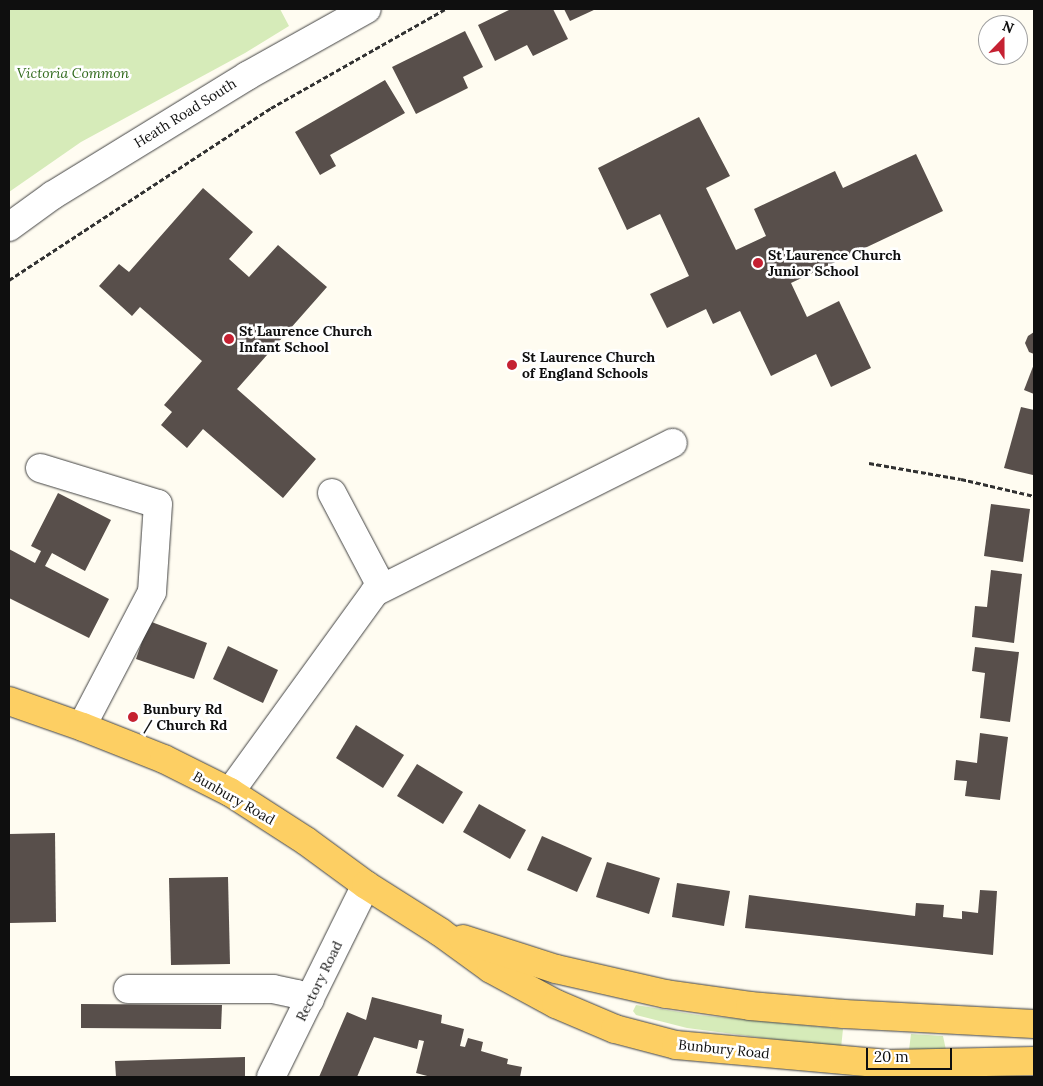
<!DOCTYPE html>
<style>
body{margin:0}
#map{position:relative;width:1043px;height:1086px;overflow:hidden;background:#fffcf1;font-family:Lora,serif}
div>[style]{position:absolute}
.green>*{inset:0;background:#d6ebb9}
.building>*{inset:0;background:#584f4b}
.path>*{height:3px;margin-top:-1.5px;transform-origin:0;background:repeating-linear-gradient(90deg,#313131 0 5px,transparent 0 7.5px)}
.roads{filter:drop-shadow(0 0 1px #424242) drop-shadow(0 0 1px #424242)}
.minor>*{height:28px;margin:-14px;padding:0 14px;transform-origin:14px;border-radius:14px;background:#fff}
.major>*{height:28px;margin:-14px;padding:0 14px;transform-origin:14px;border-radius:14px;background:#fdcf63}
.dots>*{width:14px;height:14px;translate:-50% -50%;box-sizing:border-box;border:2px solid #fff;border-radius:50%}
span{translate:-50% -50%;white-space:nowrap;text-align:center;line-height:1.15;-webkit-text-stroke:5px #fff;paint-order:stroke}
.park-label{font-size:14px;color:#316a1c;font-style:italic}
.street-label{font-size:14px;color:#0f0f0f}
.poi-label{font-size:14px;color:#0f0f0f;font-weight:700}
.left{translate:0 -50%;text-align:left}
.frame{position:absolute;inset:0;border:10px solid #0f0f0f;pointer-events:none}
.north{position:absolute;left:978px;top:15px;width:50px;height:50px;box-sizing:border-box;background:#fff;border:1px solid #9f9f9f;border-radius:50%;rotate:22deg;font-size:14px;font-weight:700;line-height:20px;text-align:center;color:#0f0f0f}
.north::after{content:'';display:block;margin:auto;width:18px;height:22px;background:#c52132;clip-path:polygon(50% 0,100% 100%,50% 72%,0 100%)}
.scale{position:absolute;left:866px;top:1048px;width:86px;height:22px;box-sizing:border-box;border:2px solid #0f0f0f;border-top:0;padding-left:6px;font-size:15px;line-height:18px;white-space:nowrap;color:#0f0f0f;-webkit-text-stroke:4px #fff;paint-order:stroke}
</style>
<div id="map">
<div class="green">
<i style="clip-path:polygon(9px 9px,280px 9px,289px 26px,245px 53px,81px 142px,9px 192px)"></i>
<i style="clip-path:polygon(636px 1005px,698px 1015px,843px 1029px,841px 1048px,687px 1028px,636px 1015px,633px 1011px)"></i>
<i style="clip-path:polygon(911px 1034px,943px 1036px,946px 1050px,909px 1050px)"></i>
</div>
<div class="building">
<i style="clip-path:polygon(511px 9px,553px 9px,568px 39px,533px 56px,527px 45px,495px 61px,478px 25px)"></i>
<i style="clip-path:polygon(564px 9px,596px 9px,570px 21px)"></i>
<i style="clip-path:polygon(465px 31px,483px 67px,463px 77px,468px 88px,416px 114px,392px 67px)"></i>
<i style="clip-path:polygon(385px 80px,405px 113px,330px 155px,336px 166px,320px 175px,295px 132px)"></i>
<i style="clip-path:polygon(699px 117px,730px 176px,706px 188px,736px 250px,766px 236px,754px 209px,835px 171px,843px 188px,916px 154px,943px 211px,791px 283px,807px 317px,839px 301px,871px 368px,831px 387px,816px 354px,771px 376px,740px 311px,713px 324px,706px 309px,667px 328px,650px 294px,689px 276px,660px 214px,627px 230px,598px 168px)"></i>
<i style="clip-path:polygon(203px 188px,253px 232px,229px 259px,249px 277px,278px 245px,327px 287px,237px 389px,316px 459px,283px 498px,203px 429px,187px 448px,161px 425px,172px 412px,164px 405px,202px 361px,140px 307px,132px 316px,99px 286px,119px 264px,129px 272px)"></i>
<i style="clip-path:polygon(1034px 332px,1034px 354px,1029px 352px,1025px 343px,1028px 336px)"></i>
<i style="clip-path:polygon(1034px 364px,1034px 394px,1024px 390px)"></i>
<i style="clip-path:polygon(1021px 407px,1034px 410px,1033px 475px,1004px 468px)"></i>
<i style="clip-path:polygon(58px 493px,111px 520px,85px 571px,52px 553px,45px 566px,109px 599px,89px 638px,9px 598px,9px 549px,35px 563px,41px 551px,31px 546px)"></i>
<i style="clip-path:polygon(991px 504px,1030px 509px,1023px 562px,984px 556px)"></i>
<i style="clip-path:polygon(991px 570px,1022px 574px,1014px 643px,972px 637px,975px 606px,987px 607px)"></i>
<i style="clip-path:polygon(149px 621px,207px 643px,194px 679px,136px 659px)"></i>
<i style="clip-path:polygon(228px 646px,278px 670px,263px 703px,213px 679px)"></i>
<i style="clip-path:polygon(975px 647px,1019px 652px,1010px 722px,980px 718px,985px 673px,972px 671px)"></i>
<i style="clip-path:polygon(356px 725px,404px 755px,383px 788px,336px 758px)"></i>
<i style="clip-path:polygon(980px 733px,1008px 737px,1000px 800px,965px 796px,967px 781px,954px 780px,956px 760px,977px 763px)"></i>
<i style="clip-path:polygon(417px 764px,463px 792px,443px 824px,397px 796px)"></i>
<i style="clip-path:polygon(479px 804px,526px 830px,510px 859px,463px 832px)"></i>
<i style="clip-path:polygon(55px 833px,56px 922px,9px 923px,9px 834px)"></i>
<i style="clip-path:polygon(542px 836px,592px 858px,577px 892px,527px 870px)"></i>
<i style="clip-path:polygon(607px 862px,660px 878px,649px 914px,596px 897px)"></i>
<i style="clip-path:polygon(228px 877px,230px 964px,171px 965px,169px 878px)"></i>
<i style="clip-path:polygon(677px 883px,730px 891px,724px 926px,672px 917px)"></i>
<i style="clip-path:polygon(980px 890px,997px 891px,993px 955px,745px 928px,749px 895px,915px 916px,916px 903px,944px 905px,943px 917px,962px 919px,962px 911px,978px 913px)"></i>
<i style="clip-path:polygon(372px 997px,442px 1015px,441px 1023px,464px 1029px,460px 1046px,465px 1047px,468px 1038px,483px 1042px,481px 1051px,508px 1059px,507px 1064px,522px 1067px,520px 1077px,431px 1077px,416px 1073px,424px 1041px,419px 1040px,417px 1049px,374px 1037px,357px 1077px,319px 1077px,347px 1012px,366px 1020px)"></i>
<i style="clip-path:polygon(81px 1004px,222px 1005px,221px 1029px,81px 1028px)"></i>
<i style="clip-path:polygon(245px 1057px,245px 1077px,116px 1077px,115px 1061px)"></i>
</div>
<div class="path">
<i style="left:9px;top:280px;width:313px;rotate:-33.3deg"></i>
<i style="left:271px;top:108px;width:200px;rotate:-29.6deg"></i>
<i style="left:869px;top:463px;width:93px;rotate:9.9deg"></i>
<i style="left:961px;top:479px;width:75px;rotate:13.1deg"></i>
</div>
<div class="roads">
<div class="minor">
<i style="left:9px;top:227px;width:54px;rotate:-36deg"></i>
<i style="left:53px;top:195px;width:228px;rotate:-31.5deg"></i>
<i style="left:247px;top:76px;width:137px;rotate:-29.2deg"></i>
<i style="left:40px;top:468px;width:123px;rotate:17deg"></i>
<i style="left:158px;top:504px;width:88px;rotate:93.9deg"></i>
<i style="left:152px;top:592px;width:151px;rotate:117.6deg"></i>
<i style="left:332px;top:493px;width:107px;rotate:62.2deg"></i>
<i style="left:230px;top:792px;width:247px;rotate:-54.1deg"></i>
<i style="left:375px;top:592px;width:333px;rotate:-26.6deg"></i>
<i style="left:128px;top:989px;width:145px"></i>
<i style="left:273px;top:989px;width:24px;rotate:12deg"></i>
<i style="left:296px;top:994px;width:15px;rotate:23deg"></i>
<i style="left:271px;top:1077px;width:214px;rotate:-63.7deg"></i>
</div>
<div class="major">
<i style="left:9px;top:701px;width:78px;rotate:19.4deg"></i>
<i style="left:83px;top:727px;width:87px;rotate:21.6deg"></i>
<i style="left:164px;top:759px;width:74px;rotate:26.6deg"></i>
<i style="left:230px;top:792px;width:90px;rotate:32.8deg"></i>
<i style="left:306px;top:841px;width:74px;rotate:36.3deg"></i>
<i style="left:366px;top:885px;width:88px;rotate:32.4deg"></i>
<i style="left:440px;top:932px;width:63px;rotate:36deg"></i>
<i style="left:491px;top:969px;width:74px;rotate:28.3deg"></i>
<i style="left:556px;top:1004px;width:64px;rotate:23deg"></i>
<i style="left:615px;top:1029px;width:63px;rotate:14.7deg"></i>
<i style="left:676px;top:1045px;width:213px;rotate:5.1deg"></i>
<i style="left:888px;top:1064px;width:146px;rotate:-1.2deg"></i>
<i style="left:463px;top:939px;width:98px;rotate:17.9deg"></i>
<i style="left:556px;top:969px;width:113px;rotate:12.8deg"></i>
<i style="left:666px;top:994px;width:85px;rotate:8.1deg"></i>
<i style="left:750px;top:1006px;width:94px;rotate:4.9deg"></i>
<i style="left:844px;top:1014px;width:190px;rotate:3deg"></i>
</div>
</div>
<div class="dots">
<i style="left:758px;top:263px;background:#c52132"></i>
<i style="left:229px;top:339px;background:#c52132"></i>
<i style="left:512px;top:365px;background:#c52132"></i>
<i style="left:133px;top:717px;background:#c52132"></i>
</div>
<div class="park-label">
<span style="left:73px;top:73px">Victoria Common</span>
</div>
<div class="street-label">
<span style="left:185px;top:113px;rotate:-32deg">Heath Road South</span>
<span style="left:234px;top:798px;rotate:30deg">Bunbury Road</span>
<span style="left:319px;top:981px;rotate:-64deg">Rectory Road</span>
<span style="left:724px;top:1049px;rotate:6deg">Bunbury Road</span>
</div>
<div class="poi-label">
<span class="left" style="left:768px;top:263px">St Laurence Church<br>Junior School</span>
<span class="left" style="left:239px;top:339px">St Laurence Church<br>Infant School</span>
<span class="left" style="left:522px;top:365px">St Laurence Church<br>of England Schools</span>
<span class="left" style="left:143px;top:717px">Bunbury Rd<br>/ Church Rd</span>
</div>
<div class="frame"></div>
<div class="north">N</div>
<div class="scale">20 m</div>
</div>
